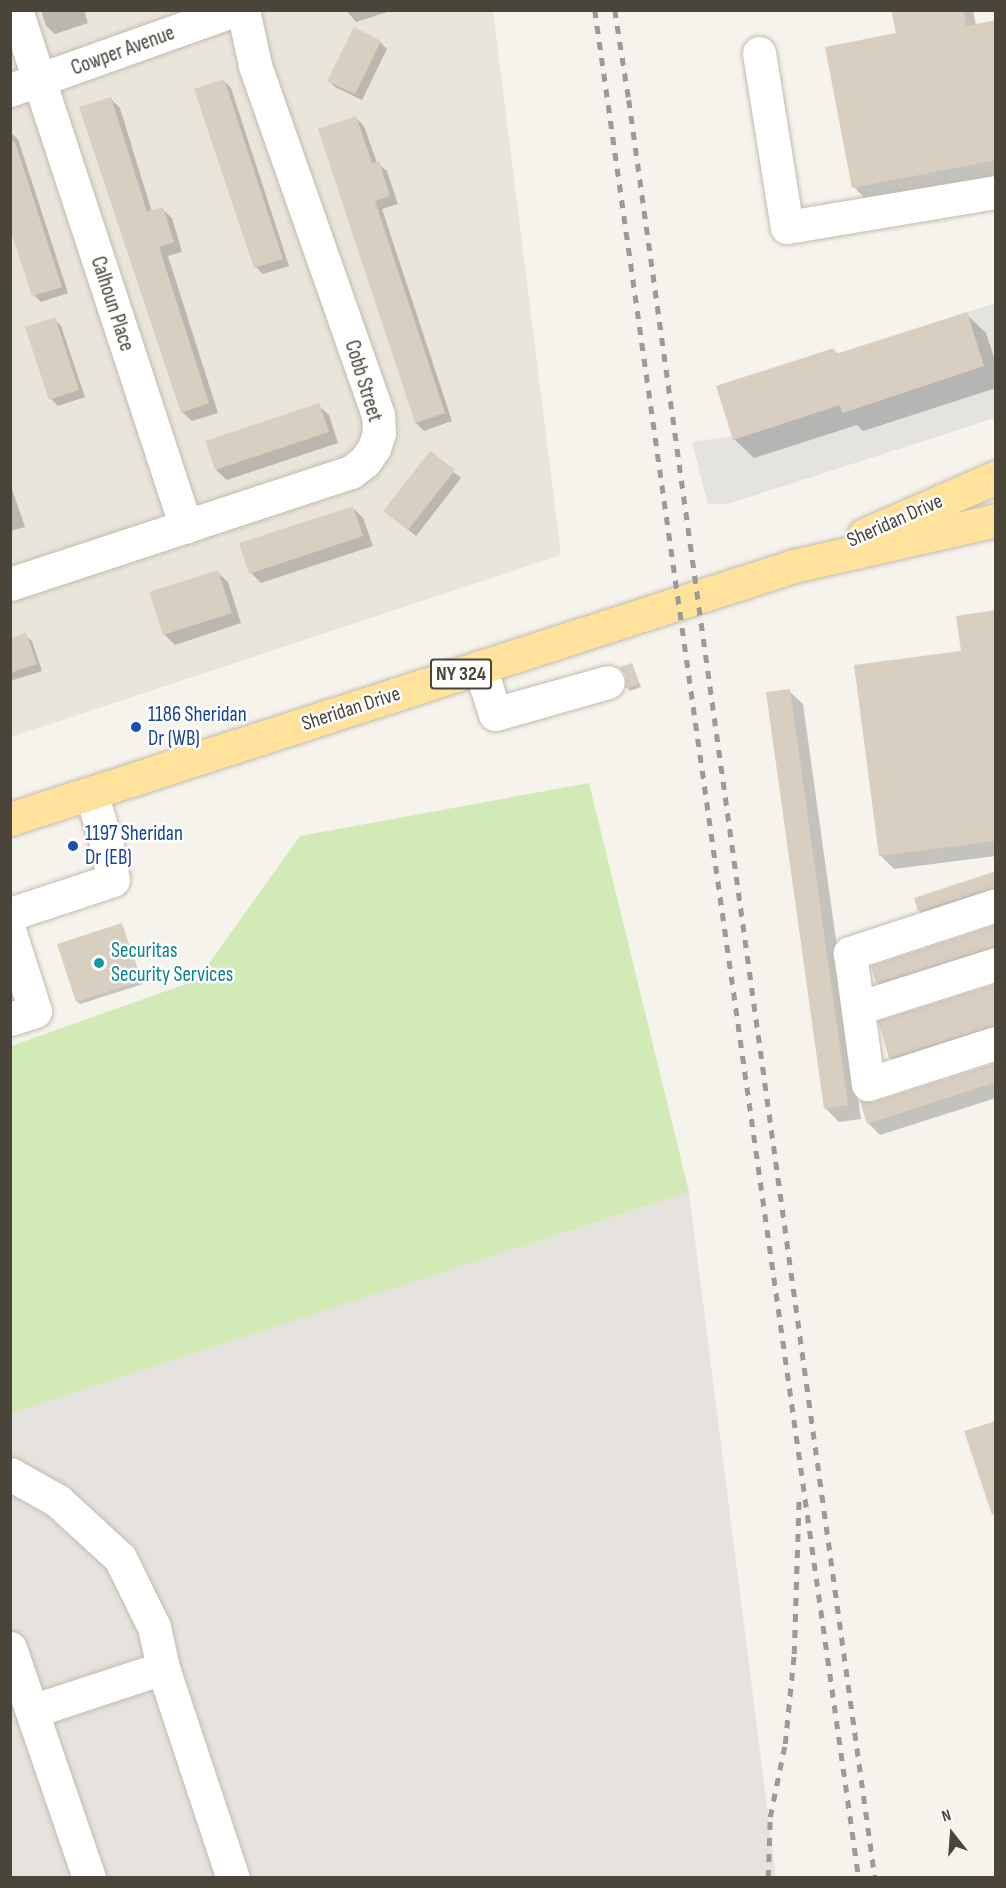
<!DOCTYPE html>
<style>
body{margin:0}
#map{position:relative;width:1006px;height:1888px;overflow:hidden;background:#f6f3ec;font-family:"Sofia Sans Condensed",sans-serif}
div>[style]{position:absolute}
.residential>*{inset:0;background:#eae5da}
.industrial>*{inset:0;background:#e6e2dd}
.green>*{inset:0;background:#d2eab5}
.parking>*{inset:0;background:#e5e3e0}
.shadow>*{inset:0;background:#0003}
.building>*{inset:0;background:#d8cfc1}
.roads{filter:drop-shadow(0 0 2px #c2bbae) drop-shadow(0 0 2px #c2bbae)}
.minor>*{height:33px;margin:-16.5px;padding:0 16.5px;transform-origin:16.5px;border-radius:16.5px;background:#fff}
.major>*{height:33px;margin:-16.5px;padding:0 16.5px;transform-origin:16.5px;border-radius:16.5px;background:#ffe39c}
.rail>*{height:4.5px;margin-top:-2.25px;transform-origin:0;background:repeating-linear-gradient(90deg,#9a9a9a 0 8px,transparent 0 16px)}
.dots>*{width:16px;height:16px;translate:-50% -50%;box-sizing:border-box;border:3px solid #fff;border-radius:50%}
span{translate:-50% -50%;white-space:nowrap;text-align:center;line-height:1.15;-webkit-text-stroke:5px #fff;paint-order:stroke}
.shield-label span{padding:2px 4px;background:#fff;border:2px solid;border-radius:4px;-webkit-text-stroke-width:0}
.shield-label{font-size:20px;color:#4b4439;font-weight:700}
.street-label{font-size:21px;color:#4b4439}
.transit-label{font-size:21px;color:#164399}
.left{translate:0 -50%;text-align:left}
.culture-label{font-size:21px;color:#0d838f}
.frame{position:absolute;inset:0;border:12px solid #4b4439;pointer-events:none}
.north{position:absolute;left:922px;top:1804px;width:60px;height:60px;-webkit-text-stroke:4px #fff;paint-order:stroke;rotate:343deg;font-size:16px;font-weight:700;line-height:24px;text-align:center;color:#4b4439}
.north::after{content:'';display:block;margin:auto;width:21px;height:27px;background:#4b4439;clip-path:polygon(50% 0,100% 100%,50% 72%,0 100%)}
</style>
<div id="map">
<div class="residential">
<i style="clip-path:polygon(10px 11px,493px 11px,561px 555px,11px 737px)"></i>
</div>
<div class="industrial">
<i style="clip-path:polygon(689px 1192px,776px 1877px,11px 1877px,10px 1413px)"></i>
</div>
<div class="green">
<i style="clip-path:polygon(589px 783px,689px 1192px,11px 1413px,11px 1046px,197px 980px,300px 836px)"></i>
</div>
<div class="parking">
<i style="clip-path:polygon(995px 303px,995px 418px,728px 504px,708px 504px,692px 442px,732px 436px,734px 439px,840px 405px,843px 413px,984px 366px,967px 312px)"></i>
</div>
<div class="shadow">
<i style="clip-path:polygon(41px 10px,84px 10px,88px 23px,55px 34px,46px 26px)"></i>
<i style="clip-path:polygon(346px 10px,394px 10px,356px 22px)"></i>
<i style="clip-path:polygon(893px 10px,973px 10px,976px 26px,996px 22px,996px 176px,867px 201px,854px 187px,898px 34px)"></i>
<i style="clip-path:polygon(380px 42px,387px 49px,362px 100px,335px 87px,328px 80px)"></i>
<i style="clip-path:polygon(224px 81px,231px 88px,289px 266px,263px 274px,256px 267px)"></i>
<i style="clip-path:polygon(111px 99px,120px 108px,152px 212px,162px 209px,172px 218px,182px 252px,168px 256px,218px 413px,192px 421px,182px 412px)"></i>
<i style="clip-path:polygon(356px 118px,364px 126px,377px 163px,387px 171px,398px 204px,382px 209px,452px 421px,424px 431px,416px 423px)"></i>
<i style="clip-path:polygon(10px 132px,18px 139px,68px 293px,41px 302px,34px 295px,10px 225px)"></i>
<i style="clip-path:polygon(966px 314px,986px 333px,996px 363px,996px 388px,863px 431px,857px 425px,754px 458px,734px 439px,833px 349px,839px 355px)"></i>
<i style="clip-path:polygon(54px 319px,61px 326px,85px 397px,58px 406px,51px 399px)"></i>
<i style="clip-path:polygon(318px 405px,329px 415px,338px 443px,227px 480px,216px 470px,207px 442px)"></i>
<i style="clip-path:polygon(430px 453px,461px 478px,416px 536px,392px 517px)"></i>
<i style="clip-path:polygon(10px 483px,25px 527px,10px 531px)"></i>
<i style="clip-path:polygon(353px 508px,363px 518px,373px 546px,261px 583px,251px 573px)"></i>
<i style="clip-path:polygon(217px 572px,228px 582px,241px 623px,175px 645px,165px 635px,151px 593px)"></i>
<i style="clip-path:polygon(996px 612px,996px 856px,894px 869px,880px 855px,962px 652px)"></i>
<i style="clip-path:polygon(25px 635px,32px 641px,42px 671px,10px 681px,10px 640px)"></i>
<i style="clip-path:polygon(632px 664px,641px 687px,630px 691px,627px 688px,627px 676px)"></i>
<i style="clip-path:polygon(789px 691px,803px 704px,861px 1119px,839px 1122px,825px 1108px)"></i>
<i style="clip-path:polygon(996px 873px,996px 903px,931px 922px,919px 910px)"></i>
<i style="clip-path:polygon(122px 925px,143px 984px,80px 1004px,77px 1001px)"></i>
<i style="clip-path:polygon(996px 926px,996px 960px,889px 994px,877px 982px)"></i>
<i style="clip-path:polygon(996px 985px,996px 1039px,902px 1069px,890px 1057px)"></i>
<i style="clip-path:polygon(996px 1064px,996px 1098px,880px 1135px,868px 1123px,874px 1103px)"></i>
</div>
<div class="building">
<i style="clip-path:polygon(891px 10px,963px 10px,966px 26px,996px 20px,996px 160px,852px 188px,825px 47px,896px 33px)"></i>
<i style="clip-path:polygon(354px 27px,381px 41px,355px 94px,327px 81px)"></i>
<i style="clip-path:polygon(224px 79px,283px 259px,254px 268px,194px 89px)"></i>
<i style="clip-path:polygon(111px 97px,147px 212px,163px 207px,174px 242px,159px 247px,209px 403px,181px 413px,79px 107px)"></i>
<i style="clip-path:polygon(356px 116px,372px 163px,379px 161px,390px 196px,375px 201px,445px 413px,415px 423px,318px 129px)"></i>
<i style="clip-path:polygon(10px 142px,15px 142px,62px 287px,32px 296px,10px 229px)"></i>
<i style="clip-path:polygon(967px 312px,984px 366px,842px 413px,840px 405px,733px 440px,716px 386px,834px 348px,836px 354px)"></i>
<i style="clip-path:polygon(55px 317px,79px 390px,49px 400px,25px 327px)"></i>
<i style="clip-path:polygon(319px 403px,329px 432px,215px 470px,205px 441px)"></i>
<i style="clip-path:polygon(430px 451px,455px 470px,408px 530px,383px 511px)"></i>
<i style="clip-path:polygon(353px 506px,363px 536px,249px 574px,239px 543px)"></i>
<i style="clip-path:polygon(218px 570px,232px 613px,163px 635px,149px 592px)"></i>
<i style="clip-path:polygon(996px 610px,996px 841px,879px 856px,854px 665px,961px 651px,956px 616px)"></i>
<i style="clip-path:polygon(26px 633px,37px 664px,10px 673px,10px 638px)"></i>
<i style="clip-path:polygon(632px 663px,639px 684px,625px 688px,626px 676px,619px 667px)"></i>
<i style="clip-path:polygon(790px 689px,848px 1105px,824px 1109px,766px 692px)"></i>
<i style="clip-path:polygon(996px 871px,996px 887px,918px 911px,914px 898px)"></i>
<i style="clip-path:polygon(122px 923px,141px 981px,76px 1002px,57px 944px)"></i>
<i style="clip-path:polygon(996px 925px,996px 946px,876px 983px,871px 966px)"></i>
<i style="clip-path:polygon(996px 984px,996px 1025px,889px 1058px,878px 1021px)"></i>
<i style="clip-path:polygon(996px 1063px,996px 1082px,867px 1124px,860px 1101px,874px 1102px)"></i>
<i style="clip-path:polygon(996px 1421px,996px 1514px,992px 1515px,964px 1431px)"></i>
</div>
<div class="roads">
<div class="minor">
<i style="left:16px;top:10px;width:544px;rotate:71.8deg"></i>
<i style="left:759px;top:53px;width:176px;rotate:80.9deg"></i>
<i style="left:787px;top:227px;width:212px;rotate:-9.5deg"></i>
<i style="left:10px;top:90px;width:239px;rotate:-19.6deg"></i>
<i style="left:10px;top:584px;width:359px;rotate:-18.2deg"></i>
<i style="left:351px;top:472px;width:18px;rotate:-38deg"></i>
<i style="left:365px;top:461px;width:16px;rotate:-55deg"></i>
<i style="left:374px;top:448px;width:16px;rotate:-72deg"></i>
<i style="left:379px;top:433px;width:18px;rotate:-93deg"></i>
<i style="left:378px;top:415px;width:371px;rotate:-109.4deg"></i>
<i style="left:255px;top:65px;width:56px;rotate:-102.3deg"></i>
<i style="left:480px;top:667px;width:49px;rotate:72.3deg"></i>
<i style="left:495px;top:714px;width:117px;rotate:-15.8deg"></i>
<i style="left:996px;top:905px;width:154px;rotate:161.8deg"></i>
<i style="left:850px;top:953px;width:132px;rotate:82.2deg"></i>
<i style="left:868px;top:1084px;width:134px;rotate:-17.8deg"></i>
<i style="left:10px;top:914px;width:108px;rotate:-18.3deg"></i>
<i style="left:113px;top:880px;width:35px;rotate:-100deg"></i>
<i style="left:107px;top:846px;width:55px;rotate:-106.8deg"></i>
<i style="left:10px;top:933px;width:82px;rotate:72.2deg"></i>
<i style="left:35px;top:1011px;width:26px;rotate:162deg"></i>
<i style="left:858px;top:1008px;width:145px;rotate:-17.7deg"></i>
<i style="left:10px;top:1474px;width:55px;rotate:29.4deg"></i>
<i style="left:58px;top:1501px;width:84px;rotate:42.6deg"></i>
<i style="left:120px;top:1558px;width:77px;rotate:63.8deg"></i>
<i style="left:154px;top:1627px;width:42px;rotate:77.6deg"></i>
<i style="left:10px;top:1648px;width:243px;rotate:71deg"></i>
<i style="left:32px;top:1711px;width:138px;rotate:-18.2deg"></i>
<i style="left:163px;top:1668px;width:221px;rotate:71.6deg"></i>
</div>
<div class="major">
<i style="left:864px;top:535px;width:144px;rotate:-23.7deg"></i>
<i style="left:10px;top:819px;width:824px;rotate:-17.89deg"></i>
<i style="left:794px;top:566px;width:207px;rotate:-12.8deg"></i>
</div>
</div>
<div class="rail">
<i style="left:595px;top:10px;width:1887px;rotate:81.96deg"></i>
<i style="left:615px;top:10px;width:91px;rotate:81.2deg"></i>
<i style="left:629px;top:100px;width:1795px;rotate:82.12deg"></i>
<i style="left:768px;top:1878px;width:61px;rotate:-88.1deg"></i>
<i style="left:770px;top:1817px;width:75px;rotate:-78.4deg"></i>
<i style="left:785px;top:1744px;width:90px;rotate:-84.3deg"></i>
<i style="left:794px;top:1654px;width:159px;rotate:-88.2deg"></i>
</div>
<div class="dots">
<i style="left:136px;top:727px;background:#1a4fb4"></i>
<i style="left:73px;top:846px;background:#1a4fb4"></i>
<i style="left:99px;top:963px;background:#0f9aa8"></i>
</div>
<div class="shield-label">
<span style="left:461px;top:674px">NY 324</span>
</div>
<div class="street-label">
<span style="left:123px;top:51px;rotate:-20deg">Cowper Avenue</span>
<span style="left:112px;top:304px;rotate:72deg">Calhoun Place</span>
<span style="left:363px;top:381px;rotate:73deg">Cobb Street</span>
<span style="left:895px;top:521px;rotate:-24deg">Sheridan Drive</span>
<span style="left:351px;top:709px;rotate:-18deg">Sheridan Drive</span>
</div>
<div class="transit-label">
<span class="left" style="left:148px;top:727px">1186 Sheridan<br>Dr (WB)</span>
<span class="left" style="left:85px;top:846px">1197 Sheridan<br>Dr (EB)</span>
</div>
<div class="culture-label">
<span class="left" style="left:111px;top:963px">Securitas<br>Security Services</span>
</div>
<div class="frame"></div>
<div class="north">N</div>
</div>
